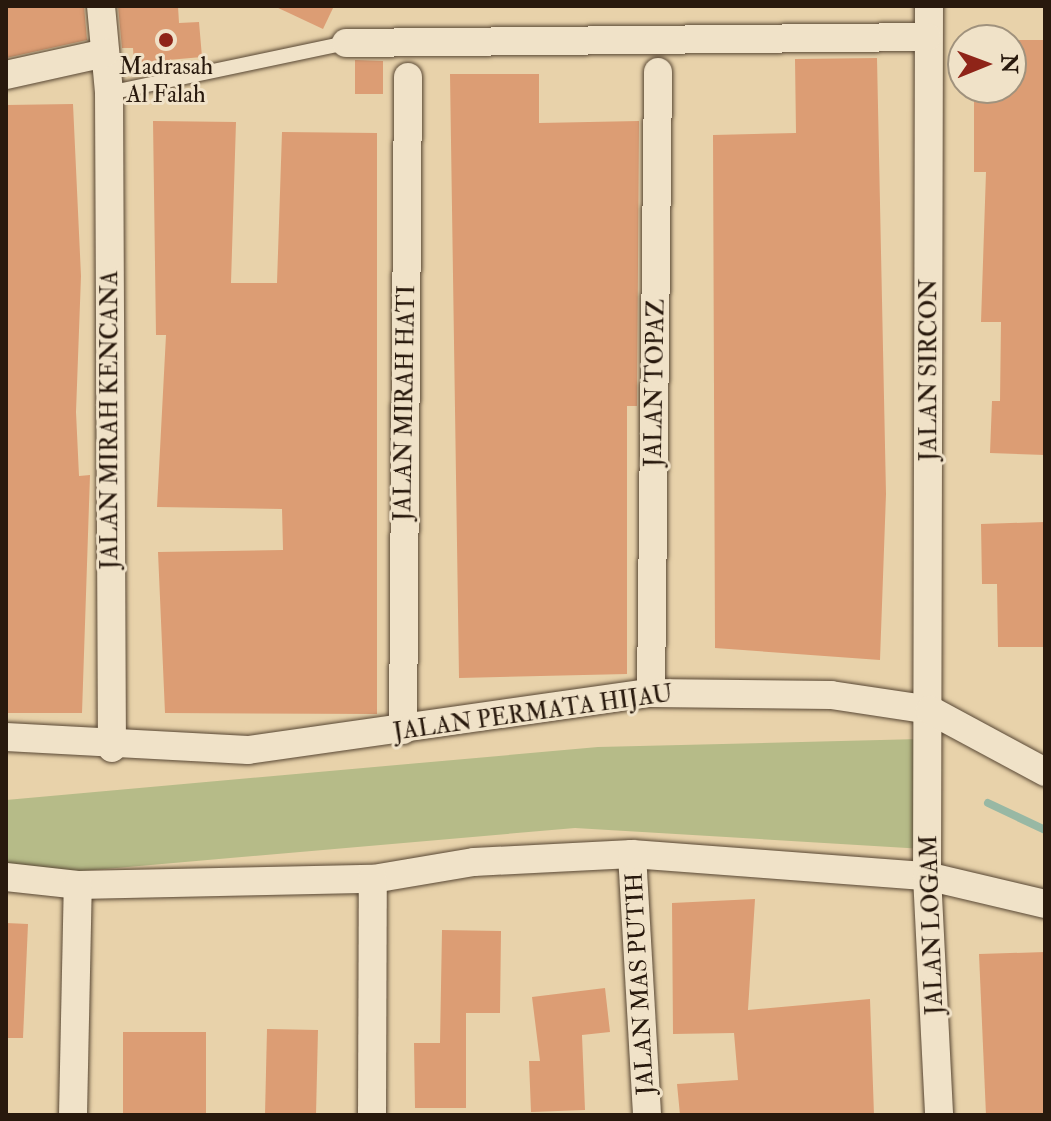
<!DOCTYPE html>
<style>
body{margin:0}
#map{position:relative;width:1051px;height:1121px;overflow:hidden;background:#e8d2aa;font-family:"IM FELL Double Pica",serif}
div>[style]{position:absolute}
.green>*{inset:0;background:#b6bb88}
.stream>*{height:8px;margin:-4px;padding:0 4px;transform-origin:4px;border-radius:4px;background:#98b8a4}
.building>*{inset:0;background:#dc9d74}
.roads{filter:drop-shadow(0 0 2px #584734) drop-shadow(0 0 2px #584734)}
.service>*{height:14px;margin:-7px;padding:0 7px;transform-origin:7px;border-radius:7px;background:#f0e2c8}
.minor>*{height:28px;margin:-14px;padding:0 14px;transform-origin:14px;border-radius:14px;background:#f0e2c8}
.dots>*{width:22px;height:22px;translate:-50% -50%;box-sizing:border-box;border:4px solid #f0e2c8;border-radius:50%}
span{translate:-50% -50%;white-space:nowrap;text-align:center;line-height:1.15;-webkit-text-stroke:6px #f0e2c8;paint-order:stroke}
.poi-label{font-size:24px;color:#28190d}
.street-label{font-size:24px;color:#28190d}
.frame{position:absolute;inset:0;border:8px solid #28190d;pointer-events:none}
.north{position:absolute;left:947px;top:24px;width:80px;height:80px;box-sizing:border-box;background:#f0e2c8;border:2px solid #a0927d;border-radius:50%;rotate:89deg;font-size:22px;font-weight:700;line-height:32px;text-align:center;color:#28190d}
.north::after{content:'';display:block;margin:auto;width:28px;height:36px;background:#8f2418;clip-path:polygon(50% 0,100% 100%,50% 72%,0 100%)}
</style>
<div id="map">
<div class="green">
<i style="clip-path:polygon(920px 739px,924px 849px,575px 828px,48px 874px,6px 870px,6px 800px,598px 747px)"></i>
</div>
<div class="stream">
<i style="left:988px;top:803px;width:63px;rotate:25.3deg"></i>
</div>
<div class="building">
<i style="clip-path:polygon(6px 6px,84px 6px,87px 40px,6px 58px)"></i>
<i style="clip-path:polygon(118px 6px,178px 6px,179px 23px,199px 22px,202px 57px,134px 63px,133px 48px,122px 48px)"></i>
<i style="clip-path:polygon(274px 6px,334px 6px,323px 29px)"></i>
<i style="clip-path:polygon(1011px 40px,1045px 40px,1045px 455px,990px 453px,992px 401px,1000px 401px,1001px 322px,981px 322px,986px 172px,974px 172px,974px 88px,1011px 88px)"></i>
<i style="clip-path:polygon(877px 58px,886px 494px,880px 660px,715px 648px,713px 135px,796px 133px,795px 59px)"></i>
<i style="clip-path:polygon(355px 60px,383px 61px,383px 94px,355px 94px)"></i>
<i style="clip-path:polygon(450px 74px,539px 74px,539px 123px,639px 121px,637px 406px,627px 406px,627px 674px,459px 678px)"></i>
<i style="clip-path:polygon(73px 104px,81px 276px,76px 412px,79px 476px,90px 475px,82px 713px,6px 713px,6px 105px)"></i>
<i style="clip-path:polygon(153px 121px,236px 122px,231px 283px,277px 283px,282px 132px,377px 133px,377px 714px,165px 713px,158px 552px,283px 550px,282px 509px,157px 507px,166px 335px,156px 335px)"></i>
<i style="clip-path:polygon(1045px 522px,1045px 647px,998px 647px,997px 584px,982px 584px,981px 524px)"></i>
<i style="clip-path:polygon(755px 899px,748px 1010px,870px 999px,874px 1115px,680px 1115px,677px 1084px,738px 1080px,734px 1033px,673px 1034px,672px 903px)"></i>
<i style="clip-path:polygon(6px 923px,28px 924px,23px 1038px,6px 1038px)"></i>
<i style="clip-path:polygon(442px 930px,501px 931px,500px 1013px,466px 1013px,466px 1108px,415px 1108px,414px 1043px,440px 1043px)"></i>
<i style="clip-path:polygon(1045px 952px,1045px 1115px,986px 1115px,979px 954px)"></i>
<i style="clip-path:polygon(605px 988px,610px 1032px,582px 1035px,585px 1110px,531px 1112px,529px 1061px,540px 1061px,532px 997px)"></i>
<i style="clip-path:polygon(267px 1029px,318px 1030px,316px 1115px,265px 1115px)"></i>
<i style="clip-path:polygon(123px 1032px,206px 1032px,206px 1115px,123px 1115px)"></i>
</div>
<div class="roads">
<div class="service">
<i style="left:109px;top:93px;width:242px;rotate:-11.9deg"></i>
</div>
<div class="minor">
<i style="left:101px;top:6px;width:87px;rotate:84.7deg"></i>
<i style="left:109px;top:93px;width:655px;rotate:89.74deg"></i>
<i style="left:929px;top:6px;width:870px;rotate:90.13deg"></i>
<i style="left:927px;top:876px;width:239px;rotate:87.1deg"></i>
<i style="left:346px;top:43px;width:581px;rotate:-0.59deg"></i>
<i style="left:6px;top:75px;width:101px;rotate:-12.5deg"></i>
<i style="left:651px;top:693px;width:621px;rotate:-89.35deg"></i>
<i style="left:403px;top:730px;width:653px;rotate:-89.56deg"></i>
<i style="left:6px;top:737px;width:242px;rotate:3.1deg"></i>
<i style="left:248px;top:750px;width:407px;rotate:-8.1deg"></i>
<i style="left:651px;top:693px;width:180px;rotate:0.6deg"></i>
<i style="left:831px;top:695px;width:100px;rotate:8.6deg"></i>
<i style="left:930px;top:710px;width:131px;rotate:28.3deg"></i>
<i style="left:632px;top:854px;width:261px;rotate:86.7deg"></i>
<i style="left:6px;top:877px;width:72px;rotate:6.3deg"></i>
<i style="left:78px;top:885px;width:295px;rotate:-1.2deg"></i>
<i style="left:373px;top:879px;width:102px;rotate:-9.6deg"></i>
<i style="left:474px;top:862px;width:158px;rotate:-2.9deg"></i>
<i style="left:632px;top:854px;width:296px;rotate:4.3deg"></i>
<i style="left:927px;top:876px;width:121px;rotate:13.3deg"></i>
<i style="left:73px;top:1115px;width:230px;rotate:-88.8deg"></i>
<i style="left:372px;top:1115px;width:236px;rotate:-89.8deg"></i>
</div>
</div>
<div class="dots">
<i style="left:166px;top:40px;background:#8f2418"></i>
</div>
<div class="poi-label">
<span style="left:166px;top:81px">Madrasah<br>Al Falah</span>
</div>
<div class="street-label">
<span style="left:929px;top:370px;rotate:-90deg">JALAN SIRCON</span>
<span style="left:655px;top:383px;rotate:-89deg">JALAN TOPAZ</span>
<span style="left:405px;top:403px;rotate:-89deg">JALAN MIRAH HATI</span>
<span style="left:110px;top:420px;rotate:-90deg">JALAN MIRAH KENCANA</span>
<span style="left:533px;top:713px;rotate:-8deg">JALAN PERMATA HIJAU</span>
<span style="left:932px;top:925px;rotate:-92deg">JALAN LOGAM</span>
<span style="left:640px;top:984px;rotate:-93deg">JALAN MAS PUTIH</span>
</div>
<div class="frame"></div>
<div class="north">N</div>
</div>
